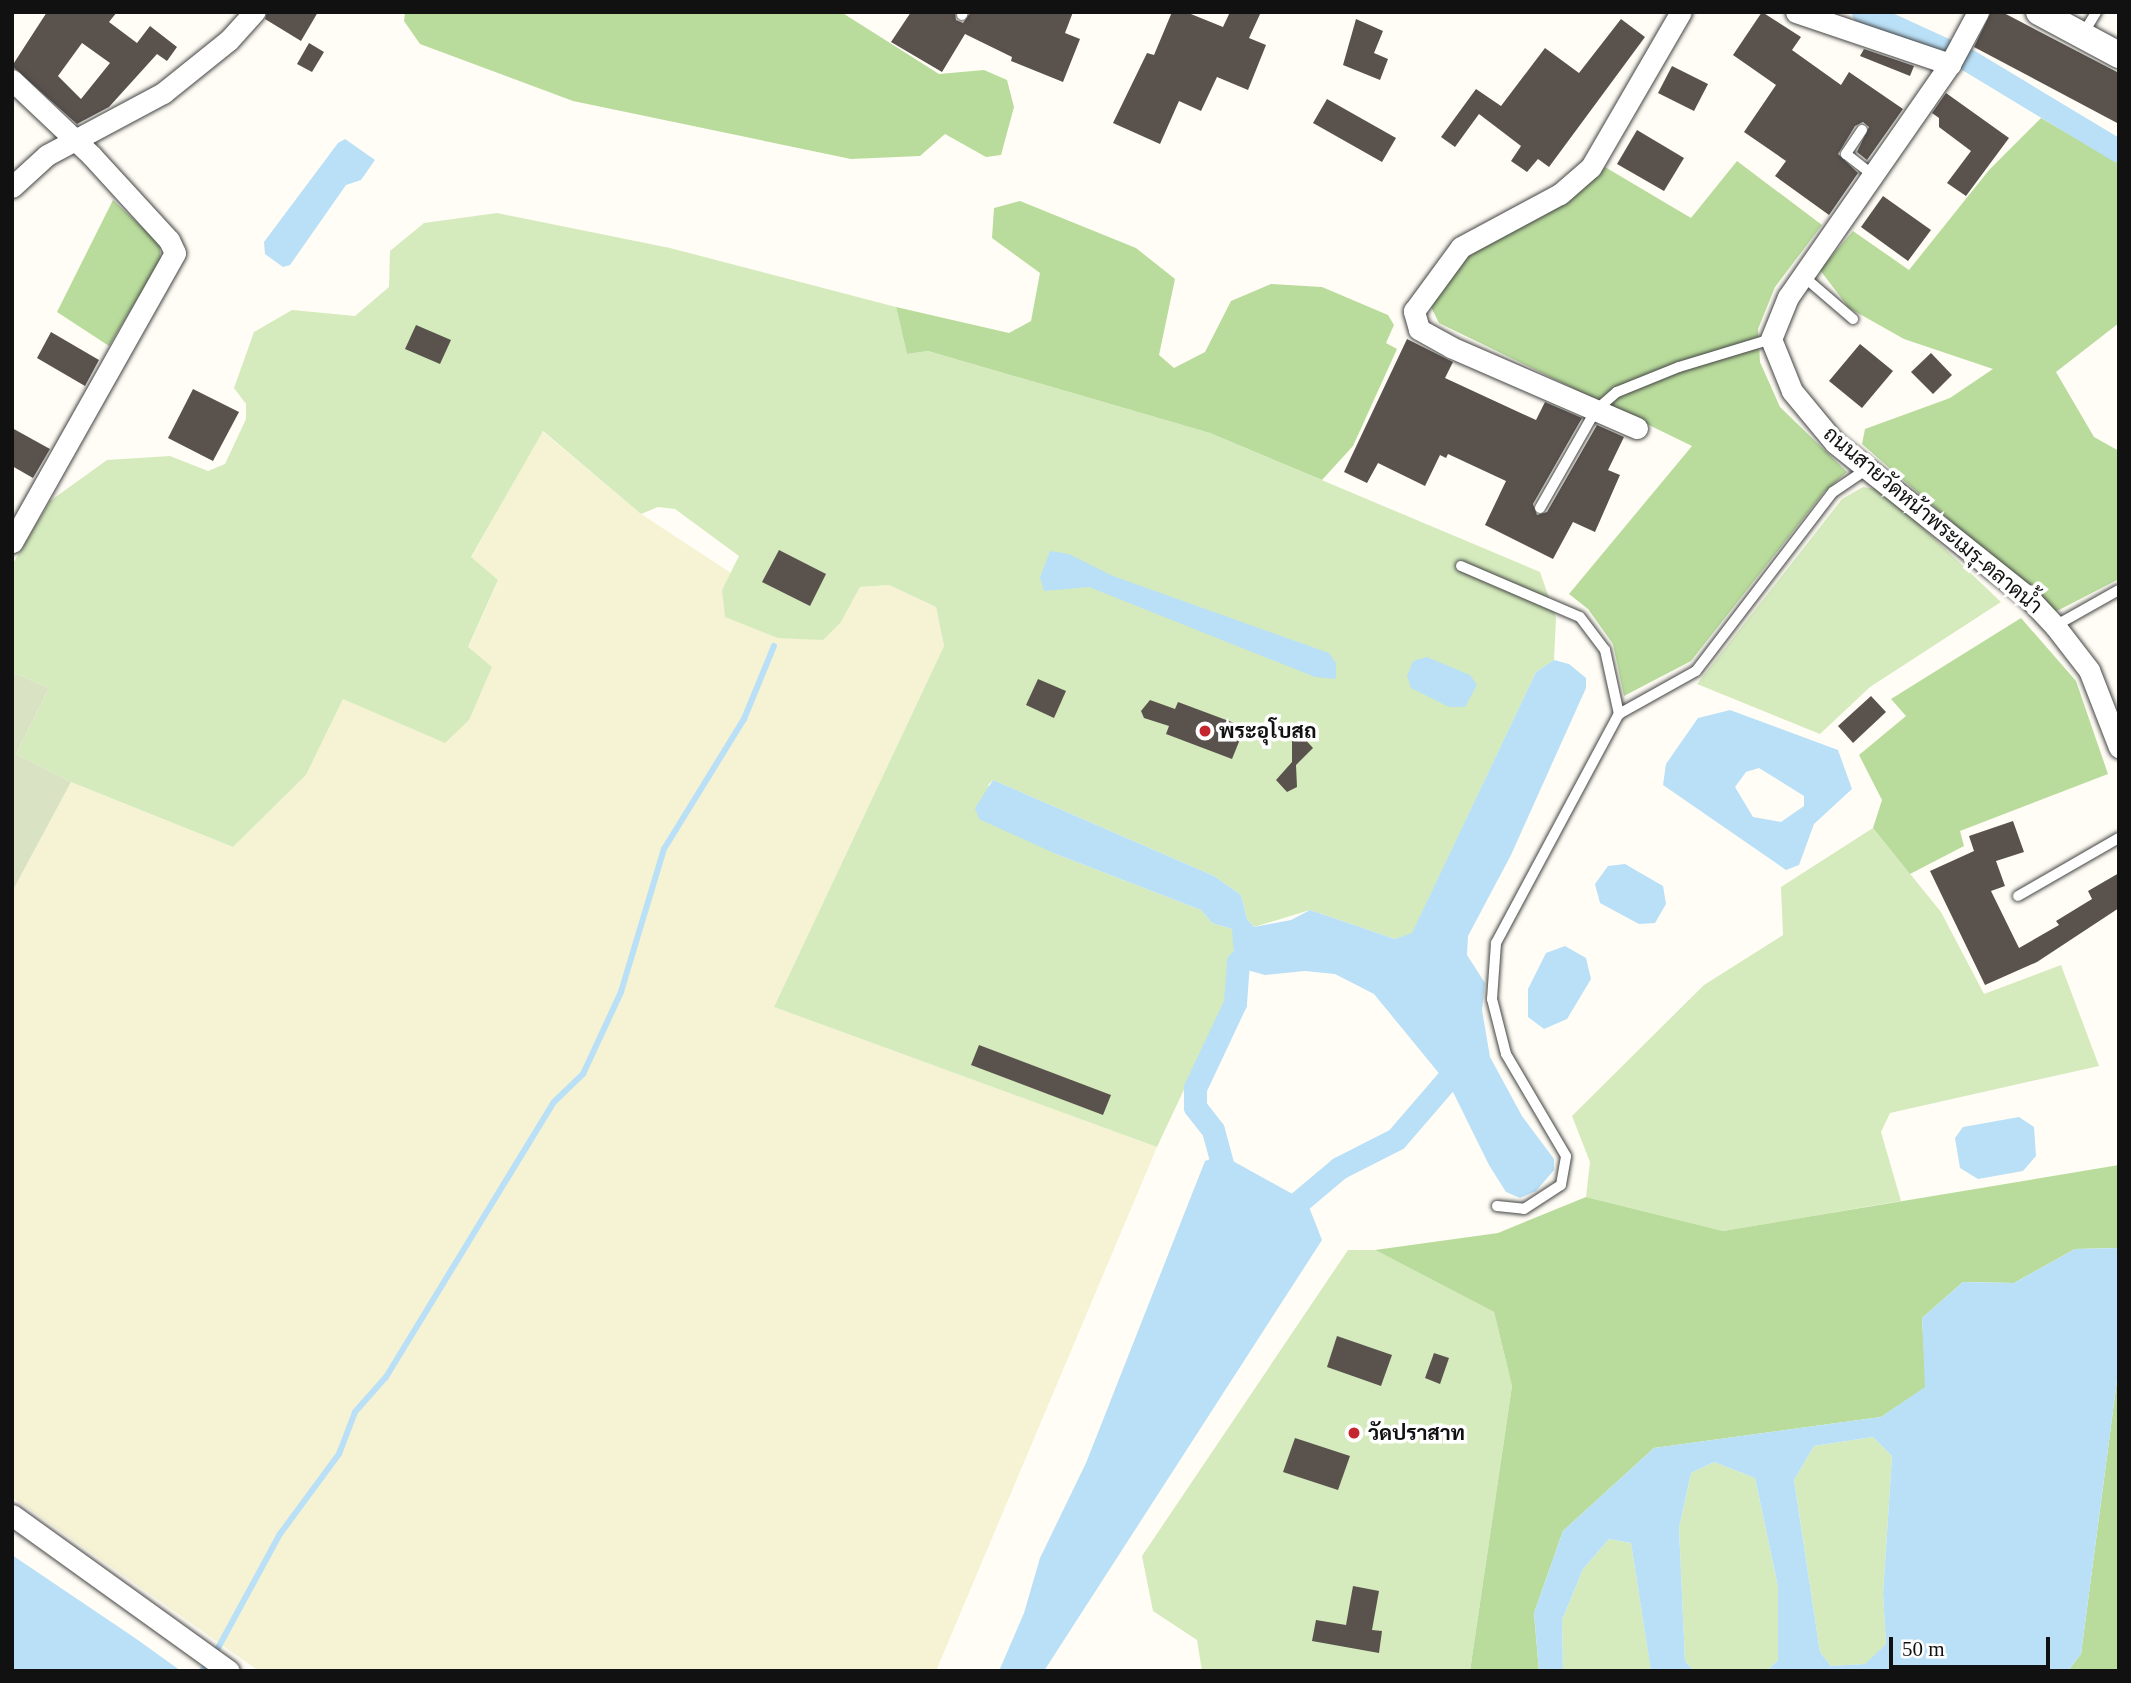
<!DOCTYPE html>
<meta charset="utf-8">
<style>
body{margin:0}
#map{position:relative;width:2131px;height:1683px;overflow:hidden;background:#fffdf5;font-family:"Times New Roman",Sarabun,serif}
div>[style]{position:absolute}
.farmland>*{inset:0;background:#f6f3d4}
.green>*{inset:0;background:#d5ebbd}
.forest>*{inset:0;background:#b9dc9c}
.cemetery>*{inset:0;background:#d9e3c4}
.water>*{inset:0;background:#b9e0f7}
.stream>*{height:6px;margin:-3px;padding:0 3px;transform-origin:3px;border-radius:3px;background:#b9e0f7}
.canal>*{height:23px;margin:-11.5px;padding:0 11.5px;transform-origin:11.5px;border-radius:11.5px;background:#b9e0f7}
.building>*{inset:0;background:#5a524d}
.roads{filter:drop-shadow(0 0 2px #444) drop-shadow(0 0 2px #444)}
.service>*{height:10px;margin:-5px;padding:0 5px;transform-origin:5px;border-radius:5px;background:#fff}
.minor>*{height:21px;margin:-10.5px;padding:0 10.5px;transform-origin:10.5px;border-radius:10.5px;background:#fff}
.tertiary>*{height:26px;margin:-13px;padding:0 13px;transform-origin:13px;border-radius:13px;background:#fff}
.dots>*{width:19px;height:19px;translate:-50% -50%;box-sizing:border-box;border:4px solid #fff;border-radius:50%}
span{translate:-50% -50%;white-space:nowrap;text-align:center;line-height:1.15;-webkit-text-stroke:7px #fff;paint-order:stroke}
.street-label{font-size:21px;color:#111}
.poi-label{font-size:21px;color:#111;font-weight:700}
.left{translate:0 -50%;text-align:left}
.frame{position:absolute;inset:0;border:14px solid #111;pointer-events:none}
.scale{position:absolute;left:1889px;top:1637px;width:161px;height:32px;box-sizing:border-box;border:4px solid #111;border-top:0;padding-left:9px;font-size:21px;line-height:24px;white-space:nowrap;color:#111;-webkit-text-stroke:5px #fff;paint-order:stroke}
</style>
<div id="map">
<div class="farmland">
<i style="clip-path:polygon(542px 431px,641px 514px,731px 573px,722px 590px,841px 622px,860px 587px,889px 585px,936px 607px,944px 646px,774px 1007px,1157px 1147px,936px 1671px,259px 1671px,12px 1497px,12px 892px,71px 782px,233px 847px,306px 775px,343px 699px,468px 648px,498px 581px,471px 558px)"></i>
</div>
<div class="green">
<i style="clip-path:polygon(497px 213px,670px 248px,896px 307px,907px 354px,928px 351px,1210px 433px,1540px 572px,1556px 618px,1554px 660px,1536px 672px,1412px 934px,1395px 939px,1310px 910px,1254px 927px,1247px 919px,1241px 895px,1214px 876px,993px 780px,988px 785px,1056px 854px,1201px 910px,1212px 923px,1232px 929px,1235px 939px,1229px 994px,1157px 1147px,774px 1007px,944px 646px,936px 607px,889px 585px,860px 587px,841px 622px,823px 640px,778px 638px,725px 617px,722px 590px,739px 556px,675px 509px,658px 507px,641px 514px,543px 431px,471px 557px,498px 580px,468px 647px,492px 667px,469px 720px,445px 743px,343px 699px,306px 775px,233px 847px,71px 782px,16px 754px,49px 688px,12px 672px,12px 565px,50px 501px,107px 460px,170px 456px,208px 471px,225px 464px,246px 419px,246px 404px,234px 388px,254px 332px,292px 310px,355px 316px,389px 287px,390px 251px,424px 223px)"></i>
<i style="clip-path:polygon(1863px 487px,1883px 490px,2001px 602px,1870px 687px,1820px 734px,1697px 684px,1842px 499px)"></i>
<i style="clip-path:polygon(1873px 828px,1941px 912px,1984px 994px,2061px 965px,2099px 1066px,1890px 1113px,1881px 1132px,1901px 1201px,1723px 1231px,1586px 1197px,1590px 1162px,1572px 1116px,1704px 985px,1783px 935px,1781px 887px)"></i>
<i style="clip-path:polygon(1348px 1250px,1375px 1250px,1494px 1312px,1512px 1386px,1470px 1671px,1202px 1671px,1197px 1640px,1153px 1611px,1142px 1556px)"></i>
<i style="clip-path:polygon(1873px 1437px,1892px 1456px,1883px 1594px,1886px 1644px,1866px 1664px,1831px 1666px,1820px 1652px,1794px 1480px,1814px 1446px)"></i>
<i style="clip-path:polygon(1714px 1462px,1755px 1478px,1778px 1587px,1778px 1660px,1767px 1671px,1694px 1671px,1685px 1661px,1679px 1528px,1691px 1473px)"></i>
<i style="clip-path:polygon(1609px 1539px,1631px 1543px,1651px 1670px,1563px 1671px,1562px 1620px,1583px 1569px)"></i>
</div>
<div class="forest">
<i style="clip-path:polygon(405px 12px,841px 12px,939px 74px,984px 70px,1007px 80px,1014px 107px,1001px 155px,986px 157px,945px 134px,920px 156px,851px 159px,573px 101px,420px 44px,404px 21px)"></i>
<i style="clip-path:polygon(2041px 118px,2119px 163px,2119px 323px,2056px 372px,2094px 437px,2119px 451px,2119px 579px,2055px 612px,1862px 444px,1865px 429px,1950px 398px,1993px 369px,1904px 339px,1849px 308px,1820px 270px,1853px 231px,1909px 270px,1989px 170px)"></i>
<i style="clip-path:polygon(1737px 161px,1822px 225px,1775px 287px,1758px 329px,1760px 362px,1780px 407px,1847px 472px,1824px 492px,1691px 661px,1624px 696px,1613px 644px,1588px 609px,1569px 594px,1692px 446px,1439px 323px,1431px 307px,1462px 259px,1514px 225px,1572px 199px,1605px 167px,1691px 218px)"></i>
<i style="clip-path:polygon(113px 200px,159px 243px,161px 259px,109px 346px,57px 312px)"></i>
<i style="clip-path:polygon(1020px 201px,1136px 248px,1175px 279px,1159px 355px,1174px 368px,1205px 352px,1231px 301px,1271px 284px,1322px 287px,1388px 315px,1394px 325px,1386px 343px,1397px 349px,1353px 446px,1322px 480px,1210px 433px,928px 351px,907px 354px,896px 307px,1009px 333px,1031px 321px,1040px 273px,992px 238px,994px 208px)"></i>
<i style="clip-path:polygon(2021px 618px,2076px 681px,2108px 774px,1960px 831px,1964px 846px,1910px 874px,1873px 828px,1882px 800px,1859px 755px,1906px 716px,1891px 699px)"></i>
<i style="clip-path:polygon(2119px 1165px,2119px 1248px,2075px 1249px,2014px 1283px,1963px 1282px,1922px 1318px,1926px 1387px,1881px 1417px,1654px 1448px,1563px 1531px,1534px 1613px,1539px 1671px,1470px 1671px,1512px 1386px,1494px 1312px,1375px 1250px,1498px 1233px,1586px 1197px,1723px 1231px)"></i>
<i style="clip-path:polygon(2119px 1365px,2119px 1671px,2068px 1671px,2081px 1654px)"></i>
</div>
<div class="cemetery">
<i style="clip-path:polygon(12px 672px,49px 688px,16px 754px,71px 782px,12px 892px)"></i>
</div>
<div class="water">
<i style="clip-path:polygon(345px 139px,375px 160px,361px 180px,346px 185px,290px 265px,283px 267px,265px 254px,264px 242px,338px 143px)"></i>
<i style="clip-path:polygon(1050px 551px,1069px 554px,1113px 576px,1329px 653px,1336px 663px,1336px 679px,1315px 677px,1089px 587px,1044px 591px,1040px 577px)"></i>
<i style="clip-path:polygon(1427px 657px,1470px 675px,1477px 685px,1465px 707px,1449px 707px,1411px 688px,1407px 676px,1413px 661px)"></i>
<i style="clip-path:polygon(1554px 660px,1569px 664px,1586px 678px,1586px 688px,1511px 855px,1468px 936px,1467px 955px,1485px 983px,1482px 1010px,1490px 1057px,1522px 1116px,1554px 1159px,1554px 1170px,1536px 1191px,1520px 1198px,1506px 1192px,1489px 1165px,1451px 1088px,1374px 994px,1335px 974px,1305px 971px,1265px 975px,1247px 970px,1234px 955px,1232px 929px,1212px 923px,1201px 910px,1056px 854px,979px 819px,975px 808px,993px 780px,1214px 876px,1241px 895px,1247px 919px,1254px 927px,1291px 920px,1310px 910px,1395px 939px,1412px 933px,1536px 672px)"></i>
<i style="clip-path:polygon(evenodd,1730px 710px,1838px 750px,1852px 789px,1814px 824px,1799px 865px,1786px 870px,1663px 785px,1666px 764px,1698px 718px,1730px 710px,1759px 768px,1804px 796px,1804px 806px,1781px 822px,1753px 817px,1735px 787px,1746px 772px,1759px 768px)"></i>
<i style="clip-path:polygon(1625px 864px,1663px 886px,1666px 904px,1655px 923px,1639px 924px,1600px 903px,1595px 884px,1608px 866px)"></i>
<i style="clip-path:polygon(1565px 946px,1586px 958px,1591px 979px,1567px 1019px,1544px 1029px,1528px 1017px,1528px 989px,1546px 953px)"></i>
<i style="clip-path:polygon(2019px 1117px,2034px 1127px,2036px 1156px,2023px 1171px,1978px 1179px,1960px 1168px,1955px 1138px,1963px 1127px)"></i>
<i style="clip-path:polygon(1222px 1155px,1307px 1202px,1322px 1240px,1044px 1671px,999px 1671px,1024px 1613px,1040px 1558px,1086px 1463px,1205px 1161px)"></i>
<i style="clip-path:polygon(evenodd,2119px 1248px,2119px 1365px,2081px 1654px,2068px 1671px,1767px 1671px,1778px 1660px,1778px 1587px,1755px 1478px,1714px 1462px,1691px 1473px,1679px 1528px,1685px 1661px,1694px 1671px,1651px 1671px,1631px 1543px,1609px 1539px,1583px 1569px,1562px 1620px,1563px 1671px,1539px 1671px,1534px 1613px,1563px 1531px,1654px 1448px,1881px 1417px,1925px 1387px,1922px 1318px,1963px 1282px,2014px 1283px,2075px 1249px,2119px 1248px,1873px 1437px,1892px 1456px,1883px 1594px,1886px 1644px,1865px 1664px,1831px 1666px,1820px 1652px,1794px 1480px,1814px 1446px,1873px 1437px)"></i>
<i style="clip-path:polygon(12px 1555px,135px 1638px,181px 1671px,12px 1671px)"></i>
</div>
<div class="stream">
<i style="left:218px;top:1648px;width:130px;rotate:-61.5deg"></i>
<i style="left:280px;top:1534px;width:99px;rotate:-53.6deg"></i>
<i style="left:339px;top:1454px;width:45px;rotate:-69.1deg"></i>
<i style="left:355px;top:1412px;width:47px;rotate:-48.5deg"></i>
<i style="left:386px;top:1377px;width:322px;rotate:-58.6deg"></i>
<i style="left:554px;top:1102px;width:40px;rotate:-44deg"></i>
<i style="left:583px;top:1074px;width:90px;rotate:-65.1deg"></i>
<i style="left:621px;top:992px;width:149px;rotate:-73.3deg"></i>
<i style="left:664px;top:849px;width:153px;rotate:-58.4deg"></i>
<i style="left:744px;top:719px;width:79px;rotate:-67.7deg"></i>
<i style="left:202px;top:1671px;width:2px;rotate:-63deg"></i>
</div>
<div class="canal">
<i style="left:1863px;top:12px;width:89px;rotate:24.6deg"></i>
<i style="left:1968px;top:60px;width:176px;rotate:31.1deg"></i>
<i style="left:1325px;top:939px;width:106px;rotate:25.6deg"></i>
<i style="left:1421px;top:985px;width:69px;rotate:59.3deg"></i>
<i style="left:1456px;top:1044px;width:22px;rotate:82deg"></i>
<i style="left:1459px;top:1066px;width:96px;rotate:130.8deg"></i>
<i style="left:1396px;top:1139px;width:64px;rotate:153deg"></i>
<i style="left:1339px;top:1168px;width:67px;rotate:139.9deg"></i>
<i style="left:1288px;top:1211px;width:61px;rotate:-162.8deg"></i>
<i style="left:1230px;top:1193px;width:65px;rotate:-105.1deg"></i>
<i style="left:1213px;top:1130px;width:29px;rotate:-128deg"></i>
<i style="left:1195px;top:1107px;width:19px;rotate:-90deg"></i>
<i style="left:1195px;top:1088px;width:94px;rotate:-64.8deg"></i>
<i style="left:1235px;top:1003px;width:41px;rotate:-85.8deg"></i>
<i style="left:1238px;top:962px;width:27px;rotate:-39deg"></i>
<i style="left:1259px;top:945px;width:66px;rotate:-5.2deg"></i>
</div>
<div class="building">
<i style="clip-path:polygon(evenodd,47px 12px,117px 12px,109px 22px,137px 43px,150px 26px,177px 47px,167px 61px,157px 54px,109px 107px,77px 124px,12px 66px,47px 12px,82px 43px,110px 63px,81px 99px,58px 76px,82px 43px)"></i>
<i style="clip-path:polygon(267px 12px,318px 12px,301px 41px,265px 19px)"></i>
<i style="clip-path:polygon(911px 12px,955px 12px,956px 20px,963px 23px,971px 12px,1073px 12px,1065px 33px,1080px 39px,1063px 82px,1011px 61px,1012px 57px,965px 34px,942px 72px,891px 42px)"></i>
<i style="clip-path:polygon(1172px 12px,1186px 12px,1223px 27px,1230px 12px,1261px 12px,1249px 38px,1266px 45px,1248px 90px,1217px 77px,1201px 111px,1179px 101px,1160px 144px,1113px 123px,1147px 53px,1154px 55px)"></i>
<i style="clip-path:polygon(1762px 12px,1801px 37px,1792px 50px,1841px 85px,1849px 72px,1903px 109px,1867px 160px,1857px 152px,1869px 127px,1863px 122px,1855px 126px,1838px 154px,1858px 173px,1829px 215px,1775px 176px,1786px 161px,1744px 132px,1776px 85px,1733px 55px)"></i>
<i style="clip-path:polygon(1991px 12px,2002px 12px,2119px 73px,2119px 124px,1974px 47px)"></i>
<i style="clip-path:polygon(1356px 19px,1383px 31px,1374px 53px,1388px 59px,1380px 80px,1343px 65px)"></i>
<i style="clip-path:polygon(1621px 19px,1645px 37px,1549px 167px,1538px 159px,1527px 172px,1511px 161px,1521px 146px,1479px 114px,1455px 147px,1441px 137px,1476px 89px,1501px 106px,1545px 48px,1579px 73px)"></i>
<i style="clip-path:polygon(309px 43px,324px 52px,312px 72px,297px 64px)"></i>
<i style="clip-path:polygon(1864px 49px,1914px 66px,1910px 76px,1860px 56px)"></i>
<i style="clip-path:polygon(1672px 66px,1708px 84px,1694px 111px,1658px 93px)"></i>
<i style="clip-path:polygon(1946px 93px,2009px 138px,1966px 196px,1947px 183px,1971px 151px,1939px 127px,1939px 118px,1932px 113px)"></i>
<i style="clip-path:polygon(1327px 99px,1396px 138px,1382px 162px,1313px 123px)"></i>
<i style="clip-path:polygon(1637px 130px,1684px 158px,1664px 191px,1617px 164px)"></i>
<i style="clip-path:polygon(1883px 196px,1931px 230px,1908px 261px,1861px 227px)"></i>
<i style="clip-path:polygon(416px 325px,451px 340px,440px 364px,405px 349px)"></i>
<i style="clip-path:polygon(51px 332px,99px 360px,85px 386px,37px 358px)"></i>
<i style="clip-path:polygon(1407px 339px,1453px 362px,1445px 378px,1536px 420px,1545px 402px,1582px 418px,1533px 504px,1537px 515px,1547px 512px,1597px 425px,1624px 437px,1608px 470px,1620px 475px,1595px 532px,1573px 522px,1553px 559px,1485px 525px,1506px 481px,1448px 454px,1446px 458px,1440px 455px,1425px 486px,1378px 463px,1367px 483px,1344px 472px)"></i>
<i style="clip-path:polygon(1860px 344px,1893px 371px,1862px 408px,1829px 381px)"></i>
<i style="clip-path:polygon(1931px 353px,1952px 375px,1933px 394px,1911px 372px)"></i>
<i style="clip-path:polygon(193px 389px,239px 412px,213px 461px,168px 438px)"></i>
<i style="clip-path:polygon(12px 428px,50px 449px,33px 478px,12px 466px)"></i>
<i style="clip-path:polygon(779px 550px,826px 574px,810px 606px,762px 582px)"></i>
<i style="clip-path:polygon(1038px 679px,1066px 691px,1054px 718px,1026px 705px)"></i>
<i style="clip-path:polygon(1871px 696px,1886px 712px,1853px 743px,1838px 726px)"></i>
<i style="clip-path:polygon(1150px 700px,1175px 709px,1178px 702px,1245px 727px,1232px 759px,1166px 734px,1169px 726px,1144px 718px,1141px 711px)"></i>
<i style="clip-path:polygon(1302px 736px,1313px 748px,1296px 765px,1297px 787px,1287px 792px,1276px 780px,1292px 762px,1292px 741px)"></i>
<i style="clip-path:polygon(2013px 821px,2024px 852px,1996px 861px,2005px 886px,1991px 891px,2019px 948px,2059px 925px,2056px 921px,2092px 899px,2088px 891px,2119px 873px,2119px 908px,2037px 962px,1985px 985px,1930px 871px,1974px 851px,1969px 836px)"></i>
<i style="clip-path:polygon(979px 1045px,1111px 1095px,1103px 1115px,971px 1065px)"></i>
<i style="clip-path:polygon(1337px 1336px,1392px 1355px,1381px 1386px,1327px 1367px)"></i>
<i style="clip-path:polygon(1434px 1353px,1449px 1358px,1440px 1384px,1425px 1378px)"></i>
<i style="clip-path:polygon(1295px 1438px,1350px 1456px,1338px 1490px,1283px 1472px)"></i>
<i style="clip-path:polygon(1353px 1586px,1379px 1591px,1372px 1630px,1382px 1631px,1379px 1653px,1312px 1641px,1316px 1620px,1346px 1625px)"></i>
</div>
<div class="roads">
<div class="service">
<i style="left:962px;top:15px;width:3px;rotate:-72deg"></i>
<i style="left:2083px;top:34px;width:26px;rotate:-59deg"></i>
<i style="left:1862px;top:130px;width:29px;rotate:124deg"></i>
<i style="left:1846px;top:154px;width:36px;rotate:38deg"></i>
<i style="left:1803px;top:276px;width:66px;rotate:40.7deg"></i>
<i style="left:1540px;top:508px;width:113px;rotate:-60.3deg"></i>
<i style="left:1596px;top:410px;width:28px;rotate:-41deg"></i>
<i style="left:1617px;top:392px;width:67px;rotate:-22deg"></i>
<i style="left:1679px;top:367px;width:96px;rotate:-16.9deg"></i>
<i style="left:1461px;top:566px;width:129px;rotate:23.2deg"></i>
<i style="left:1580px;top:617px;width:41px;rotate:52.9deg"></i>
<i style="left:1605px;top:650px;width:66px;rotate:77.7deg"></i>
<i style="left:2055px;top:626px;width:73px;rotate:-29.4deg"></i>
<i style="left:2018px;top:896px;width:116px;rotate:-29.9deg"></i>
<i style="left:1497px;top:1206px;width:27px;rotate:6deg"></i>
<i style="left:1524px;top:1209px;width:44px;rotate:-33deg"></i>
<i style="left:1561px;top:1185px;width:29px;rotate:-80deg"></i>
<i style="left:1566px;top:1156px;width:118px;rotate:-120.5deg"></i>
<i style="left:1506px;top:1054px;width:57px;rotate:-104.3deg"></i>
<i style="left:1492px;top:999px;width:56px;rotate:-85.9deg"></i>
<i style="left:1496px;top:943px;width:260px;rotate:-61.8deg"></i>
<i style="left:1619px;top:714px;width:88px;rotate:-29.2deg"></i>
<i style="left:1696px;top:671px;width:225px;rotate:-52.6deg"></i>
<i style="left:1833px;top:492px;width:41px;rotate:-34.1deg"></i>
</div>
<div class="minor">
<i style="left:1796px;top:12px;width:163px;rotate:18.7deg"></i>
<i style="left:1978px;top:12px;width:59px;rotate:118.3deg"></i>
<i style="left:1950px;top:64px;width:284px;rotate:124.8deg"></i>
<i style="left:1788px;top:297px;width:45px;rotate:112deg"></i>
<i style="left:1771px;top:339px;width:56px;rotate:68deg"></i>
<i style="left:1792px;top:391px;width:67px;rotate:50.4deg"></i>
<i style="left:1835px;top:443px;width:246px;rotate:38.6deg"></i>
<i style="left:2027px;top:596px;width:41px;rotate:47deg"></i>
<i style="left:2055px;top:626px;width:56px;rotate:52.3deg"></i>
<i style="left:2089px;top:670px;width:83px;rotate:68.7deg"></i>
<i style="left:12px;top:80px;width:109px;rotate:43.5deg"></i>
<i style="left:91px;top:155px;width:115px;rotate:47.5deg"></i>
<i style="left:169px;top:240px;width:14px;rotate:65deg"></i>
<i style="left:175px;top:253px;width:332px;rotate:119.4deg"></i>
<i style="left:12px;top:187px;width:47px;rotate:-42.4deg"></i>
<i style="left:47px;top:155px;width:132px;rotate:-28.1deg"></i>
<i style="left:163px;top:93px;width:85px;rotate:-38.8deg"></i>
<i style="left:229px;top:40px;width:38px;rotate:-48deg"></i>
<i style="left:1637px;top:428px;width:203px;rotate:-156.5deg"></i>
<i style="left:1451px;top:347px;width:37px;rotate:-151deg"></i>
<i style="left:1419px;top:329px;width:19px;rotate:-106deg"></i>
<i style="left:1414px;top:311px;width:79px;rotate:-53.7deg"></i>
<i style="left:1461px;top:247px;width:112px;rotate:-28.2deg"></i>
<i style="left:1560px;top:194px;width:41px;rotate:-41.1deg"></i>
<i style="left:1591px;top:167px;width:179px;rotate:-59.9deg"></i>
<i style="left:12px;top:1515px;width:267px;rotate:35.7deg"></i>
</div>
<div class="tertiary">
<i style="left:2039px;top:12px;width:91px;rotate:28.3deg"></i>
</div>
</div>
<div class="dots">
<i style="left:1205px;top:731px;background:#c4262e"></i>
<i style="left:1354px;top:1433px;background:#c4262e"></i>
</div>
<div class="street-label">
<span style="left:1933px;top:520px;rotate:40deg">ถนนสายวัดหน้าพระเมรุ-ตลาดน้ำ</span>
</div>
<div class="poi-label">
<span class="left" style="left:1219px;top:731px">พระอุโบสถ</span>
<span class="left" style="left:1368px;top:1433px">วัดปราสาท</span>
</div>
<div class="frame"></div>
<div class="scale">50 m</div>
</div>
